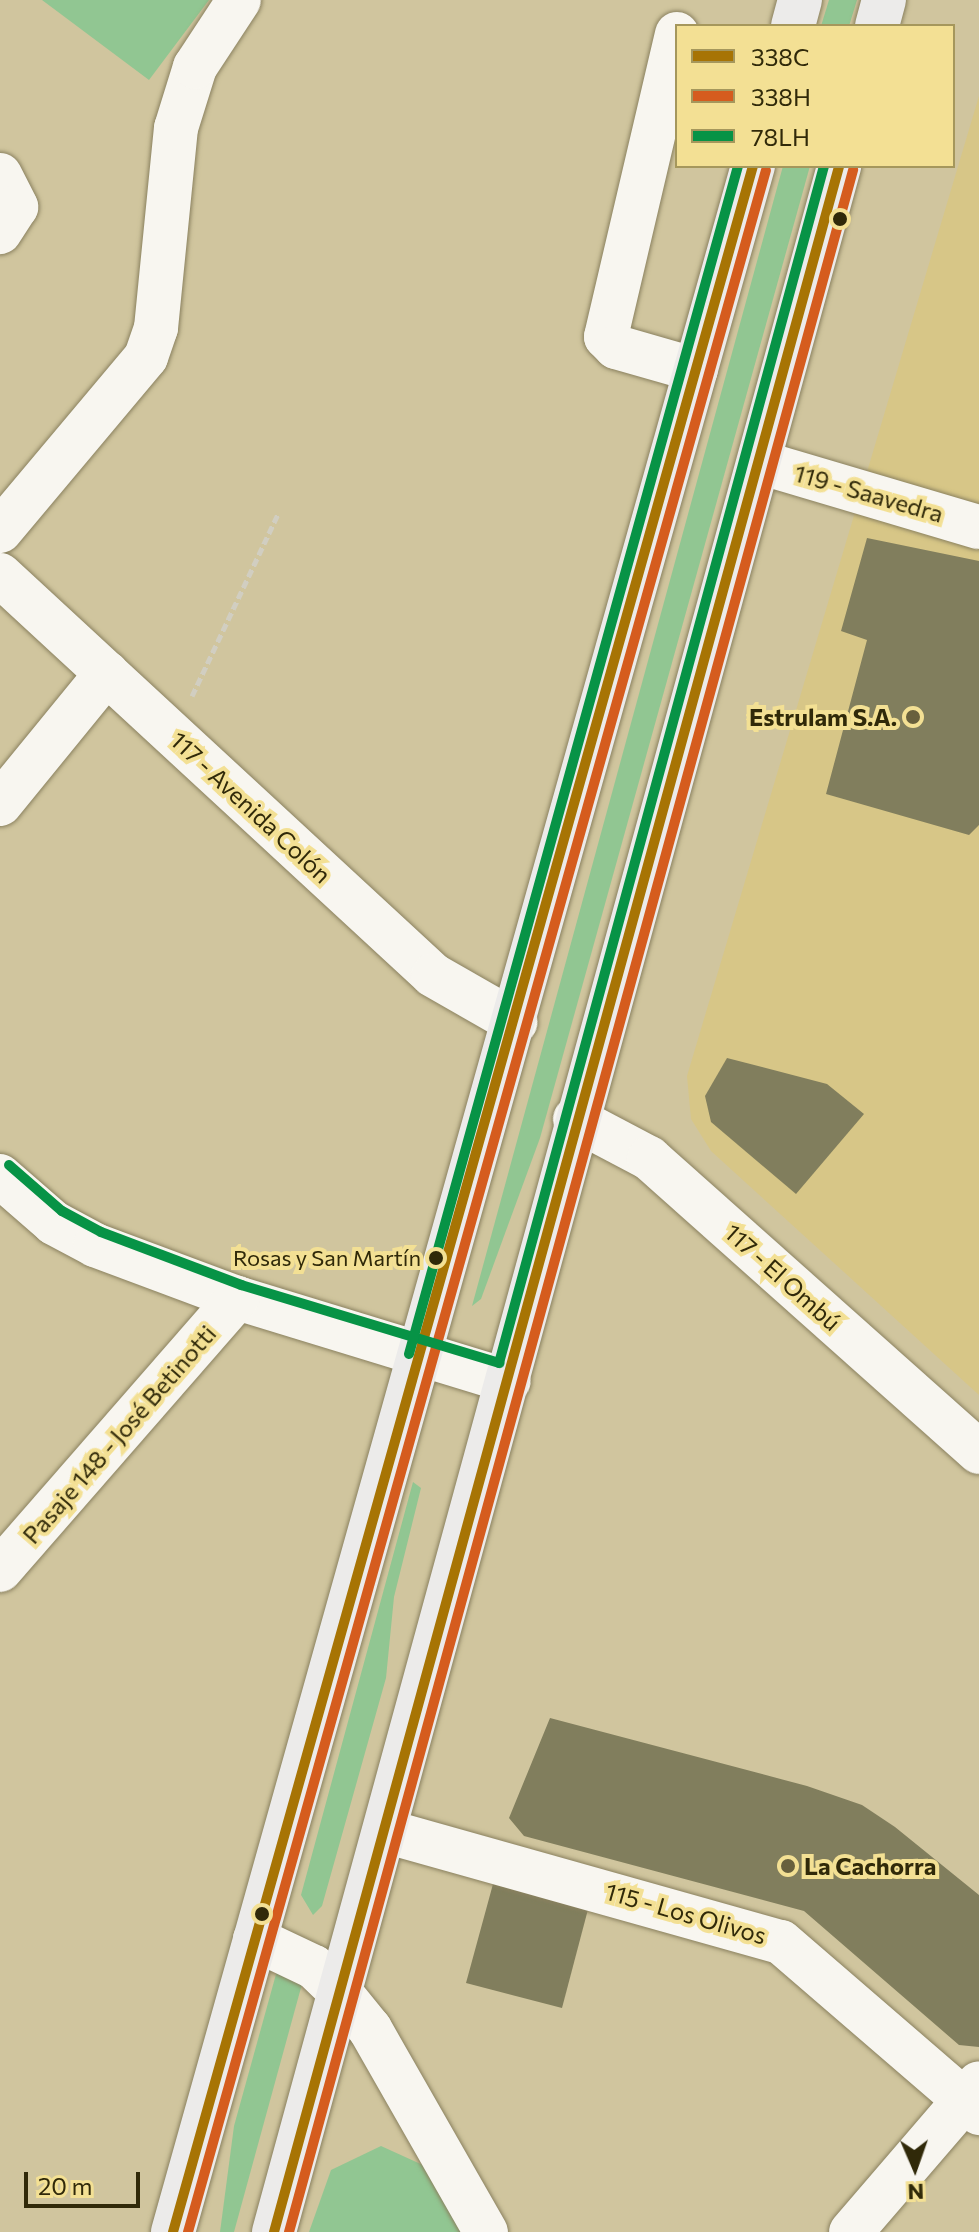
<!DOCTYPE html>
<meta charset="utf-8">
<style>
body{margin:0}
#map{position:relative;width:979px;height:2232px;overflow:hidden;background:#d0c59e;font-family:Commissioner,sans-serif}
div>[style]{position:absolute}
.built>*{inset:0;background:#d7c687}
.green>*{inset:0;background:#91c692}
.building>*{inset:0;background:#817e5d}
.path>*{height:5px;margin-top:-2.5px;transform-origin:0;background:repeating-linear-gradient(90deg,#d1cec1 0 8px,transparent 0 12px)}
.roads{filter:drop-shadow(0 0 2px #8a815f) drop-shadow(0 0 2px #8a815f)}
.minor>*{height:44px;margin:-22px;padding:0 22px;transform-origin:22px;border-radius:22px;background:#f8f6f0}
.major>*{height:44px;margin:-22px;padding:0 22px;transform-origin:22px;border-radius:22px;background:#ecebea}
.bus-1>*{height:10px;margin:-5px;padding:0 5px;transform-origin:5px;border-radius:5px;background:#a77404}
.bus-2>*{height:10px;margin:-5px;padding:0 5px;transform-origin:5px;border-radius:5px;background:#d55c1e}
.bus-3>*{height:10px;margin:-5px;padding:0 5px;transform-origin:5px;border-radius:5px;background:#079346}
.dots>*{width:22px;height:22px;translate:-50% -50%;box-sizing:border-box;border:4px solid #f3e094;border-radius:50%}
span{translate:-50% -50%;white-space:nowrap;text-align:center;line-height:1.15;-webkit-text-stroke:8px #f3e094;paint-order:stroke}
.bus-label{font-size:22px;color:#302909}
.right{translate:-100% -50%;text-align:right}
.street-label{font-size:24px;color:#302909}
.poi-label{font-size:24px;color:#302909;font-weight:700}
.left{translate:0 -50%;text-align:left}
.legend{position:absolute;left:675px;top:24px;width:280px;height:144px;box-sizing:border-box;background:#f3e094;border:2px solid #a5975c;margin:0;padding:10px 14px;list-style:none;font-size:24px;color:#302909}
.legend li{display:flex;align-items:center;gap:16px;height:40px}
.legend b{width:40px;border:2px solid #a5975c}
.north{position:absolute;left:875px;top:2128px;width:80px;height:80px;-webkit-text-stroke:6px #f3e094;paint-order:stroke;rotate:178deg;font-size:22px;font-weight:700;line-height:32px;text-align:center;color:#302909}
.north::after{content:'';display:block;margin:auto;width:28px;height:36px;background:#302909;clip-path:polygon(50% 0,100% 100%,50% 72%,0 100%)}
.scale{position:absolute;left:24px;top:2172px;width:116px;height:36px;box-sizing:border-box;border:4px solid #302909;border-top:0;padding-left:10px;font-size:24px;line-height:28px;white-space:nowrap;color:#302909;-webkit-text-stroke:6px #f3e094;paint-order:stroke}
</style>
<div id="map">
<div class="built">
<i style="clip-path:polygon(979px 96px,979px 1395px,711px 1151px,691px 1119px,687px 1076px)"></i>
</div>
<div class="green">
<i style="clip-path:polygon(42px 0,209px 0,149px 80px)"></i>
<i style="clip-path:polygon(829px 0,857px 0,849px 26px,821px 26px)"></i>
<i style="clip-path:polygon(783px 166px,810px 166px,540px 1138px,481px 1299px,472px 1306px)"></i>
<i style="clip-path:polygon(413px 1482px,421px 1488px,394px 1597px,386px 1678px,322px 1906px,313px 1915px,301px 1895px)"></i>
<i style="clip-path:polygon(278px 1967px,302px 1984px,234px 2232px,220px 2232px,234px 2126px)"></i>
<i style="clip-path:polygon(381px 2146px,425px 2166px,464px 2232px,309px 2232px,331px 2170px)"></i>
</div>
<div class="building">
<i style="clip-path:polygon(867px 538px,979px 561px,979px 825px,969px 835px,826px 794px,867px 640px,841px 631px)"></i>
<i style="clip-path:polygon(727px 1058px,827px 1084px,864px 1114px,796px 1194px,711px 1122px,705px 1096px)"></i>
<i style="clip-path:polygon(550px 1718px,807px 1786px,862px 1805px,895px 1827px,979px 1895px,979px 2047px,959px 2045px,804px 1911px,524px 1836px,509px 1818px)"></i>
<i style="clip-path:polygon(496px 1873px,591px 1898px,562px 2008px,466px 1983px)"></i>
</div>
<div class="path">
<i style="left:192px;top:696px;width:201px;rotate:-64.7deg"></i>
</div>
<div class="roads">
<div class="minor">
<i style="left:677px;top:34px;width:311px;rotate:103.2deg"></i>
<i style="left:606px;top:337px;width:14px;rotate:45deg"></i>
<i style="left:616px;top:347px;width:83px;rotate:16deg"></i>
<i style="left:0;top:175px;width:36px;rotate:63deg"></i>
<i style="left:16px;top:207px;width:30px;rotate:123deg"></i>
<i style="left:759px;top:462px;width:229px;rotate:16.5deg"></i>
<i style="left:0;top:531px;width:227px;rotate:-50deg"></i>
<i style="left:146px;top:357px;width:31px;rotate:-71deg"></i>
<i style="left:156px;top:328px;width:201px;rotate:-84.3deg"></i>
<i style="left:176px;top:128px;width:64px;rotate:-72.7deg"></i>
<i style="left:195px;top:67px;width:80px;rotate:-56.7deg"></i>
<i style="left:0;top:575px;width:589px;rotate:42.73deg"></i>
<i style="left:433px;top:975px;width:95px;rotate:29.8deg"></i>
<i style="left:0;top:804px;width:169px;rotate:-50.8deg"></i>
<i style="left:575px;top:1119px;width:84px;rotate:27.8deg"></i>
<i style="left:649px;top:1158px;width:442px;rotate:41.7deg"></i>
<i style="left:0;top:1176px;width:72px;rotate:41deg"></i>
<i style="left:54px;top:1223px;width:47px;rotate:28.2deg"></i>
<i style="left:95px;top:1245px;width:152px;rotate:20.5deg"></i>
<i style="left:237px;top:1298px;width:284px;rotate:17deg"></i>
<i style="left:0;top:1570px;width:361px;rotate:-48.9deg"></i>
<i style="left:385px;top:1831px;width:411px;rotate:15.7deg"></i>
<i style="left:781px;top:1942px;width:262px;rotate:40.8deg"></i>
<i style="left:255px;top:1939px;width:65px;rotate:25.4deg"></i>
<i style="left:314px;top:1967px;width:36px;rotate:44deg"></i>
<i style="left:340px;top:1992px;width:48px;rotate:51deg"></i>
<i style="left:370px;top:2029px;width:234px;rotate:60.3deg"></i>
<i style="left:851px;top:2232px;width:196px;rotate:-49.3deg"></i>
</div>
<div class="major">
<i style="left:793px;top:26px;width:27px;rotate:-75deg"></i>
<i style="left:877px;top:26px;width:27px;rotate:-75deg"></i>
<i style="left:173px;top:2232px;width:2146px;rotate:-74.32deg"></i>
<i style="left:274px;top:2232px;width:2142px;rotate:-74.7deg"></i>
</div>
</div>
<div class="bus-1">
<i style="left:173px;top:2232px;width:2146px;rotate:-74.32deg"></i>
<i style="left:274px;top:2232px;width:2142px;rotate:-74.7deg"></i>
</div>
<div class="bus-2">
<i style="left:188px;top:2232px;width:2141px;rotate:-74.34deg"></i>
<i style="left:289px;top:2232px;width:2138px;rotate:-74.7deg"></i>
</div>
<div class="bus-3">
<i style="left:9px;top:1165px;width:70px;rotate:41deg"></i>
<i style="left:62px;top:1211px;width:44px;rotate:28.3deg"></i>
<i style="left:101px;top:1232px;width:150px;rotate:20.7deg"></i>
<i style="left:241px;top:1285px;width:270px;rotate:16.8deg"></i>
<i style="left:499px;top:1363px;width:1240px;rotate:-74.81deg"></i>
<i style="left:409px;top:1354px;width:1233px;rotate:-74.52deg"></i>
</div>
<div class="dots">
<i style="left:840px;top:219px;background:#302909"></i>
<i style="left:913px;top:717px;background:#68603d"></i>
<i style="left:436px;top:1258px;background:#302909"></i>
<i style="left:788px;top:1866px;background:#68603d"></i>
<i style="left:262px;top:1914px;background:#302909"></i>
</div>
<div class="bus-label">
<span class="right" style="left:421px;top:1258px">Rosas y San Martín</span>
</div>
<div class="street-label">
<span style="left:869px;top:493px;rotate:16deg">119 - Saavedra</span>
<span style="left:251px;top:807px;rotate:43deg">117 - Avenida Colón</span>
<span style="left:783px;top:1277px;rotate:42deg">117 - El Ombú</span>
<span style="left:119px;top:1434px;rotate:-49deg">Pasaje 148 - José Betinotti</span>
<span style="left:686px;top:1913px;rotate:16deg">115 - Los Olivos</span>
</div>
<div class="poi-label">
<span class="right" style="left:897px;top:717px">Estrulam S.A.</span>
<span class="left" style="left:804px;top:1866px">La Cachorra</span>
</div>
<ul class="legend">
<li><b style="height:10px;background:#a77404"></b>338C</li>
<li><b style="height:10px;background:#d55c1e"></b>338H</li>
<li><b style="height:10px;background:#079346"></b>78LH</li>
</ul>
<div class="north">N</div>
<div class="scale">20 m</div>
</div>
